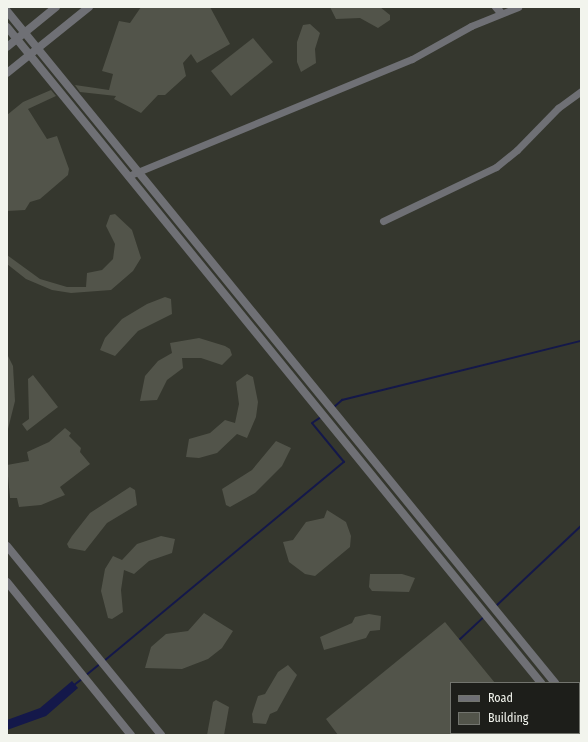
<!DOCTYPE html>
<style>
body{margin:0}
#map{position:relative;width:588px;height:742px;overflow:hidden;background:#35372e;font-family:"Fira Sans Condensed",sans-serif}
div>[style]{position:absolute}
.water>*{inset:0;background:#14184a}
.stream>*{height:2px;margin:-1px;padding:0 1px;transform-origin:1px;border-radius:1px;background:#14184a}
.building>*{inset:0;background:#52544a}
.minor>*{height:7px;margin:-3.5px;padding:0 3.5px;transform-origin:3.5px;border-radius:3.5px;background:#6f7075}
.tertiary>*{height:8px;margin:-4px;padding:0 4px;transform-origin:4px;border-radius:4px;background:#6f7075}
span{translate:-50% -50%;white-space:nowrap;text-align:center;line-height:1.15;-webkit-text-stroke:3px #1d1e1a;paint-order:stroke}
.frame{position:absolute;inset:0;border:8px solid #f2f4ed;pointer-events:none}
.legend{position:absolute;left:450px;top:682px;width:130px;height:52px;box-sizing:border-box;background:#1d1e1a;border:1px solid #72746e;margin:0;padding:5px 7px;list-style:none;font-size:12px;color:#f2f4ed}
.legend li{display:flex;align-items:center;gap:8px;height:20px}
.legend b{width:20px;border:1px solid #72746e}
</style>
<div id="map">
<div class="water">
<i style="clip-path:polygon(72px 681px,78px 688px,46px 716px,7px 730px,7px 720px,40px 708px)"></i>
</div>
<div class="stream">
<i style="left:334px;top:407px;width:11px;rotate:-41deg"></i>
<i style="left:342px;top:400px;width:246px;rotate:-13.9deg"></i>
<i style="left:496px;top:606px;width:117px;rotate:-43.3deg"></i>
<i style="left:458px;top:641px;width:35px;rotate:-43deg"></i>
<i style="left:104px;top:661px;width:312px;rotate:-39.7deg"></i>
<i style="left:344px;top:462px;width:50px;rotate:-129.4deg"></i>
<i style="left:312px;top:423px;width:11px;rotate:-34deg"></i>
<i style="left:85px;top:676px;width:19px;rotate:-39deg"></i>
<i style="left:74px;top:685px;width:10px;rotate:-37deg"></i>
</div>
<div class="building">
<i style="clip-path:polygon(141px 7px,210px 7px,230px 44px,197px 63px,191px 54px,183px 63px,186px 76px,165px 95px,158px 95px,141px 113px,114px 99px,116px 96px,80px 92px,75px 85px,109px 90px,113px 74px,102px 71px,119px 21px,130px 23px)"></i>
<i style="clip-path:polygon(330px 7px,380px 7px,390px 15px,390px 20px,378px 28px,360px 18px,336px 19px)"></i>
<i style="clip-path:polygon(310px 24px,320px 33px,315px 49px,316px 63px,301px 72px,297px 62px,297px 42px,303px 25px)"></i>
<i style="clip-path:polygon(253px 38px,273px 62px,231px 96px,211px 71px)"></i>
<i style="clip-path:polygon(51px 90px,56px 96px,28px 109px,47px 139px,57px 136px,69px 169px,68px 175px,40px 199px,30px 202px,25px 210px,7px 211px,7px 115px,23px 102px)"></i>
<i style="clip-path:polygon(115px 214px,132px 230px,141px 258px,133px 271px,111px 290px,71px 293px,52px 290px,26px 279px,7px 264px,7px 255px,40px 279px,67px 287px,86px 287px,87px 273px,102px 270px,113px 259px,115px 244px,106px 226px,110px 215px)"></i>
<i style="clip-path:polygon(165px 297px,171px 299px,172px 314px,138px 331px,115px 356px,100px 350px,105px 338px,122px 319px,147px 304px)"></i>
<i style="clip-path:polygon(199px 338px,225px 346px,230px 349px,232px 355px,222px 365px,201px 358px,182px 358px,183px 368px,167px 380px,157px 400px,140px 401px,145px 376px,158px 361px,172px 353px,170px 343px)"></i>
<i style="clip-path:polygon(7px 354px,13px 366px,15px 401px,8px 429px)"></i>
<i style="clip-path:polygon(247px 374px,253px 377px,258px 402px,256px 417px,247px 438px,237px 434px,217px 453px,199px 458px,186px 457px,189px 439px,210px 433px,225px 420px,235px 423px,239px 404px,236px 382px)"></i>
<i style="clip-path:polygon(33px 375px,58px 407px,27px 431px,22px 424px,29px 419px,28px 379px)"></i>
<i style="clip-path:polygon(65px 428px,71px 433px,69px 436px,81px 448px,80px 452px,90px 464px,60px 487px,65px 495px,41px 505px,19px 507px,17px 498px,10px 498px,7px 465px,29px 461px,27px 452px,49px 442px)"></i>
<i style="clip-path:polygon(276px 441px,291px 448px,282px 466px,255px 493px,230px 507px,226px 505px,222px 489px,252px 470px)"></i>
<i style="clip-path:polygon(130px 487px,135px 490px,137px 505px,107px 523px,85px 551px,69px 548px,67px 544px,72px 536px,90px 513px)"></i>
<i style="clip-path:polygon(327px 510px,346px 522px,351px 536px,350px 547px,315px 576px,305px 574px,289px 562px,283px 542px,293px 540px,306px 522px,324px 518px)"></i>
<i style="clip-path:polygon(161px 536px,175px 539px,172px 553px,149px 561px,134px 574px,124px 570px,121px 590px,123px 612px,112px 619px,108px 618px,101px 591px,105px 569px,113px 556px,122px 560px,137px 544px)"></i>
<i style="clip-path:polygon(370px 574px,402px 574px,415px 578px,409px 592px,372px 591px,369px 587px)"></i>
<i style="clip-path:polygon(204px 613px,233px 631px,222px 648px,208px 659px,182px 669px,145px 668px,151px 647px,166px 634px,188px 631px)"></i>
<i style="clip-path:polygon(369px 614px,381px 616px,380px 630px,370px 631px,366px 638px,324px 650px,320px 637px,352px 623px,355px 617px)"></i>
<i style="clip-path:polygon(445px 622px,495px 683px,451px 683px,451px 735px,338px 735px,326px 719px)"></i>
<i style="clip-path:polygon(288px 665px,297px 675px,277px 711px,270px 714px,266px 724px,253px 723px,252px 714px,258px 696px,265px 694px,278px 672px)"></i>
<i style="clip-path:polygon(216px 700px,229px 707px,224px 735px,207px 735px,213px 702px)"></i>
</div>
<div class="minor">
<i style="left:128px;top:176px;width:307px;rotate:-22.4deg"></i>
<i style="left:412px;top:59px;width:68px;rotate:-29.2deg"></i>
<i style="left:471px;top:26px;width:51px;rotate:-22deg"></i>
<i style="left:383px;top:221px;width:125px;rotate:-25.5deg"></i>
<i style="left:496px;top:167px;width:27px;rotate:-39deg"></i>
<i style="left:517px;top:150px;width:59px;rotate:-45.7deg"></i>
<i style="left:558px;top:108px;width:29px;rotate:-36deg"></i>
</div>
<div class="tertiary">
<i style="left:496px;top:7px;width:8px;rotate:50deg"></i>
<i style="left:7px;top:11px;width:867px;rotate:50.8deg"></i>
<i style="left:7px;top:27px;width:846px;rotate:50.85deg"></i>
<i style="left:7px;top:47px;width:63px;rotate:-39.2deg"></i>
<i style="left:7px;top:73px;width:105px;rotate:-38.8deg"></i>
<i style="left:7px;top:546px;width:244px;rotate:50.8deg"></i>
<i style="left:7px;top:582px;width:197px;rotate:51deg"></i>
<i style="left:533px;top:735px;width:3px;rotate:-45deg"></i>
<i style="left:550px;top:735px;width:4px;rotate:-34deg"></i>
</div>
<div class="frame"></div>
<ul class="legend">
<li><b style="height:5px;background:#6f7075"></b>Road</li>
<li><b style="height:11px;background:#52544a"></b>Building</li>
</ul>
</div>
